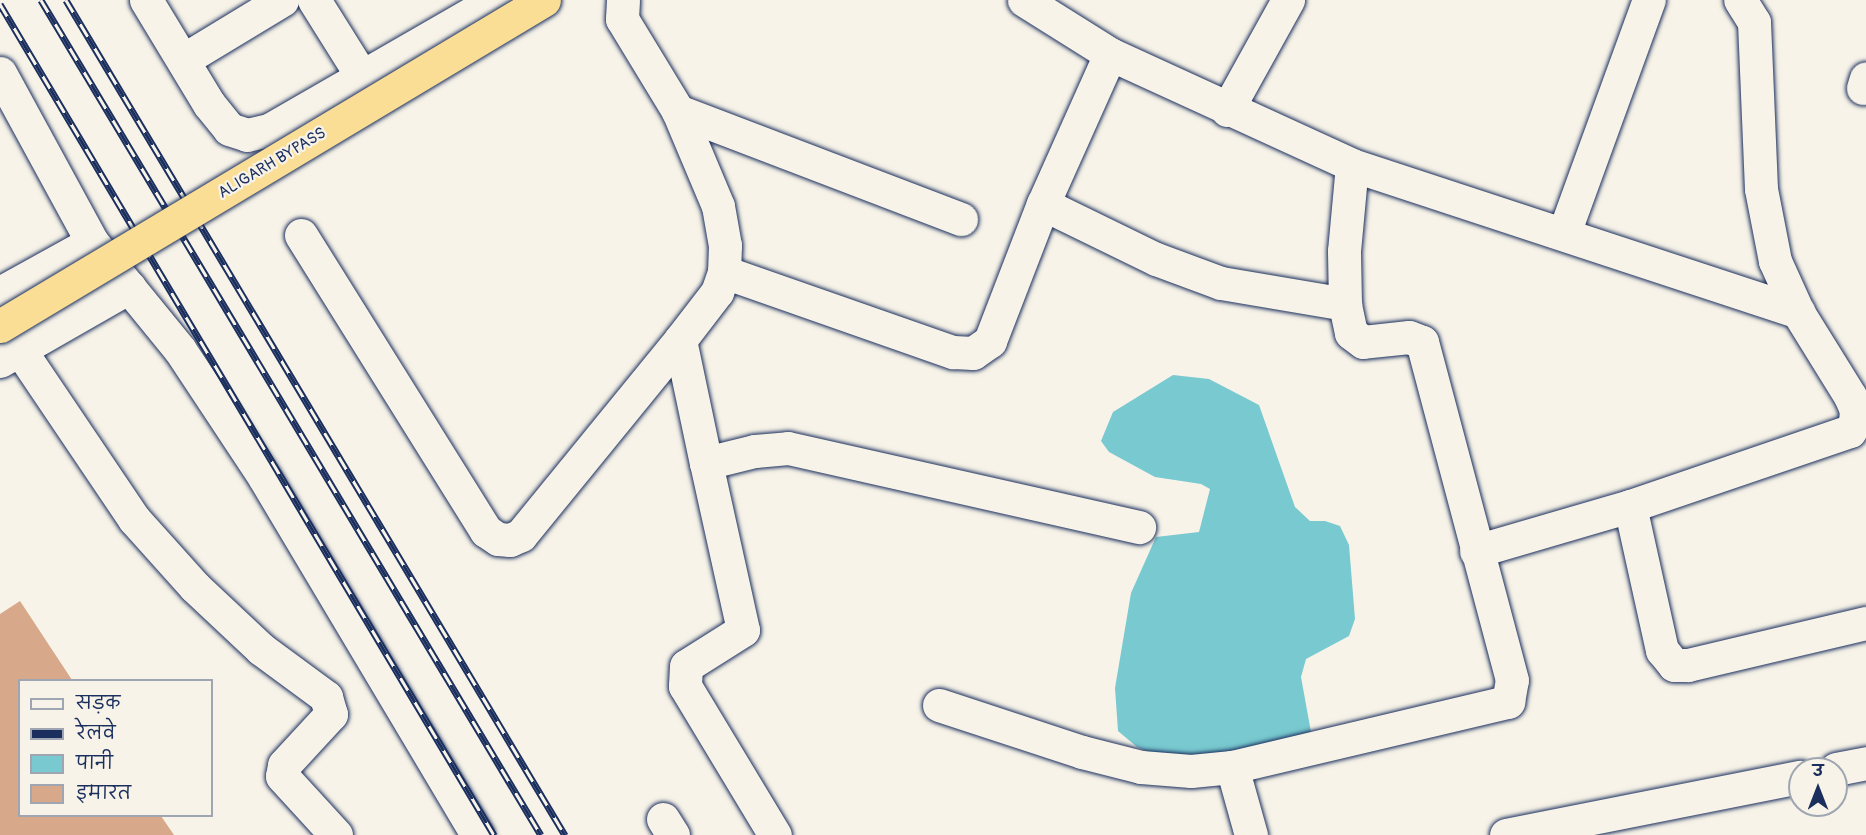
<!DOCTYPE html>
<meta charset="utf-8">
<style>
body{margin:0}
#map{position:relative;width:1866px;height:835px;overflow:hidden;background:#f7f3e8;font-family:Pangolin,"Playpen Sans Deva",sans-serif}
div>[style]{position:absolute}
.water>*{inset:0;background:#78c9d0}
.building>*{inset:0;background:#d7a889}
.roads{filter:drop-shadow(0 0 2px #1b2f5e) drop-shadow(0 0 2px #1b2f5e)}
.minor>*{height:33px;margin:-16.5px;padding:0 16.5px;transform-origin:16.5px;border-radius:16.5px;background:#f7f3e8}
.rail>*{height:7px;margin-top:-3.5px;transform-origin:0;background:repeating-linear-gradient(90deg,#f7f3e8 0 14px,#1b2f5e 0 28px);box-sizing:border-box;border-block:2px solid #1b2f5e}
.bridges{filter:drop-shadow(0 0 2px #1b2f5e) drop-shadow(0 0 2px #1b2f5e)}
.major-bridge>*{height:33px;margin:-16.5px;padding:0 16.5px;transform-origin:16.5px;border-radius:16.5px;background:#fbde96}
span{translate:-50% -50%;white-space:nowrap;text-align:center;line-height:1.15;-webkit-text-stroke:4.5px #f7f3e8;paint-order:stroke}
.street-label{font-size:16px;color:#1b2f5e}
.legend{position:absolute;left:18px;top:679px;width:195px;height:138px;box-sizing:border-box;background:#f7f3e8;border:2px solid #9fa5b1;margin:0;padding:8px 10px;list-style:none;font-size:18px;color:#1b2f5e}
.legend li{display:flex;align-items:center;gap:12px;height:30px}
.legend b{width:30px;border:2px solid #9fa5b1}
.north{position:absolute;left:1788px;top:757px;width:60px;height:60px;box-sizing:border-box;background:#f7f3e8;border:2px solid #9fa5b1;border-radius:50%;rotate:0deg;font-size:16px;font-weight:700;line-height:24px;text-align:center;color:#1b2f5e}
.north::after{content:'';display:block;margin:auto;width:21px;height:27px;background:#1b2f5e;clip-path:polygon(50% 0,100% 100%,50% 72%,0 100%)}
</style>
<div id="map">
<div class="water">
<i style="clip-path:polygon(1173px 375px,1209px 379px,1259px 405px,1295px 507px,1310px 521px,1325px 521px,1340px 526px,1349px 545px,1355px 619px,1349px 636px,1306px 659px,1301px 677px,1311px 732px,1282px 748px,1169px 760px,1137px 747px,1118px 731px,1115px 688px,1131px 593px,1156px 537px,1199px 532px,1210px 489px,1201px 484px,1155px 477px,1109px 452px,1101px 441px,1113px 412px)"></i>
</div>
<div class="building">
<i style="clip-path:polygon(20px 601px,72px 680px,20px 680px,20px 816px,161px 816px,174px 835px,0 835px,0 614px)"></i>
</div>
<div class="roads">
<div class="minor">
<i style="left:146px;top:0;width:122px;rotate:58.8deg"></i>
<i style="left:209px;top:104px;width:32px;rotate:51deg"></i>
<i style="left:229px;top:129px;width:19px;rotate:18deg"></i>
<i style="left:247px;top:135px;width:23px;rotate:-13deg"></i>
<i style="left:269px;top:130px;width:261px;rotate:-29.9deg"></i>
<i style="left:314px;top:0;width:92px;rotate:57.9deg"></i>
<i style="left:623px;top:0;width:19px;rotate:93deg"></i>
<i style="left:622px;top:19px;width:108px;rotate:58.7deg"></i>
<i style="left:678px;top:111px;width:103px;rotate:67.2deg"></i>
<i style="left:718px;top:206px;width:40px;rotate:80deg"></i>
<i style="left:725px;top:245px;width:27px;rotate:92deg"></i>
<i style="left:724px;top:272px;width:21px;rotate:109deg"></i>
<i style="left:717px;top:292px;width:61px;rotate:127.6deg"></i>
<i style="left:680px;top:340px;width:126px;rotate:78.1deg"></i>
<i style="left:706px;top:463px;width:50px;rotate:-13.8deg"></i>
<i style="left:755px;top:451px;width:33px;rotate:-5deg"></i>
<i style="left:788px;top:448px;width:360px;rotate:12.7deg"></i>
<i style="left:1024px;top:0;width:102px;rotate:32.1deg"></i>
<i style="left:1110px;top:54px;width:266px;rotate:24.6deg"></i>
<i style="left:1352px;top:165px;width:470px;rotate:18.2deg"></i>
<i style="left:183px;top:60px;width:116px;rotate:-31.2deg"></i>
<i style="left:0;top:73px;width:192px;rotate:61.4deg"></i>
<i style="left:92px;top:242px;width:139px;rotate:50.8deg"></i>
<i style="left:180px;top:350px;width:152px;rotate:56.5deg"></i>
<i style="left:264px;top:477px;width:417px;rotate:59.2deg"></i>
<i style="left:1863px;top:88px;width:10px;rotate:-73deg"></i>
<i style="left:1227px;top:110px;width:126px;rotate:-61deg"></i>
<i style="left:678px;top:111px;width:303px;rotate:20.9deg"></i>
<i style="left:1043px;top:204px;width:126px;rotate:26deg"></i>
<i style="left:1156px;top:259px;width:69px;rotate:20.3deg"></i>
<i style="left:1221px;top:283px;width:126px;rotate:9.6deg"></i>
<i style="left:1564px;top:233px;width:248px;rotate:-70deg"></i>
<i style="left:301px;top:235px;width:349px;rotate:58deg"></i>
<i style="left:486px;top:531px;width:14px;rotate:34deg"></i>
<i style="left:498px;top:539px;width:12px;rotate:5deg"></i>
<i style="left:510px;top:540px;width:12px;rotate:-24deg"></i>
<i style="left:521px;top:535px;width:252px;rotate:-50.8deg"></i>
<i style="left:724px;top:272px;width:243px;rotate:19.3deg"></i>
<i style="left:953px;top:352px;width:20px;rotate:3deg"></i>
<i style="left:973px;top:353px;width:21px;rotate:-35deg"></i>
<i style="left:990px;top:341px;width:147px;rotate:-68.9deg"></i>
<i style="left:1043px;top:204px;width:164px;rotate:-65.9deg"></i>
<i style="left:0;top:293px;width:105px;rotate:-29deg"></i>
<i style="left:20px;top:350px;width:204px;rotate:56deg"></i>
<i style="left:134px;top:519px;width:91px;rotate:48.1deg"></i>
<i style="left:195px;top:587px;width:91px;rotate:43.2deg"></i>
<i style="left:261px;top:649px;width:81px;rotate:36.4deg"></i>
<i style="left:326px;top:697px;width:18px;rotate:74deg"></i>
<i style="left:331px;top:714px;width:69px;rotate:132.7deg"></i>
<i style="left:284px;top:765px;width:11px;rotate:100deg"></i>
<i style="left:282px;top:776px;width:80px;rotate:47.5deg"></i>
<i style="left:0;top:361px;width:149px;rotate:-29.8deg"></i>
<i style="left:706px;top:463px;width:171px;rotate:77.5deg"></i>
<i style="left:743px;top:630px;width:67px;rotate:147.7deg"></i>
<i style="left:686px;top:666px;width:20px;rotate:93deg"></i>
<i style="left:685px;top:686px;width:174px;rotate:58.9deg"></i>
<i style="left:1630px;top:506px;width:148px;rotate:77.5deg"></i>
<i style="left:1662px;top:650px;width:19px;rotate:51deg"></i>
<i style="left:1674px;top:665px;width:14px"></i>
<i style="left:1688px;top:665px;width:183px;rotate:-13.3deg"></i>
<i style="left:1476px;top:551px;width:160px;rotate:-16.3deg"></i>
<i style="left:1630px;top:506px;width:232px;rotate:-18.8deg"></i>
<i style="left:1850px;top:431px;width:9px;rotate:-58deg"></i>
<i style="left:1855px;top:423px;width:13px;rotate:-86deg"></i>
<i style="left:1856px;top:410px;width:15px;rotate:-113deg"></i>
<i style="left:1850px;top:396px;width:99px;rotate:-121.8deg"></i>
<i style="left:1798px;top:312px;width:56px;rotate:-114.3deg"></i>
<i style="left:1775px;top:261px;width:73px;rotate:-101deg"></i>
<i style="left:1761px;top:189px;width:167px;rotate:-92.4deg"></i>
<i style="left:1754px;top:22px;width:26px;rotate:-122deg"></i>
<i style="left:939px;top:705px;width:151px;rotate:18.2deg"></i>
<i style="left:1082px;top:752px;width:61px;rotate:14.3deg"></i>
<i style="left:1141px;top:767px;width:50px;rotate:4.6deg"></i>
<i style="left:1191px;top:771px;width:41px;rotate:-5.6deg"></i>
<i style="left:1232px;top:767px;width:284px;rotate:-13.3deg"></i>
<i style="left:1508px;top:702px;width:22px;rotate:-80deg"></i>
<i style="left:1512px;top:680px;width:350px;rotate:-104.9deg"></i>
<i style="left:1422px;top:342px;width:14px;rotate:-159deg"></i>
<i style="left:1409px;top:337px;width:46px;rotate:173.8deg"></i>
<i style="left:1363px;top:342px;width:15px;rotate:-143deg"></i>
<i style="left:1351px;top:333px;width:30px;rotate:-102deg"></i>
<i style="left:1345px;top:304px;width:53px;rotate:-91.1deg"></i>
<i style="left:1344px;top:251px;width:86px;rotate:-84.7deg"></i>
<i style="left:1232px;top:767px;width:71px;rotate:74.4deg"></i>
<i style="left:1836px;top:769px;width:31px;rotate:-11deg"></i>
<i style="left:663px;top:819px;width:19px;rotate:58deg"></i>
<i style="left:1506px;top:835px;width:300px;rotate:-11.2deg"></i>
</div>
</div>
<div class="rail">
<i style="left:41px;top:0;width:973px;rotate:59.09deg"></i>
<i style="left:66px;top:0;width:973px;rotate:59.14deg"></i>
<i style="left:0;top:4px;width:967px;rotate:59.27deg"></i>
</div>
<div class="bridges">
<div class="major-bridge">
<i style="left:0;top:326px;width:634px;rotate:-30.93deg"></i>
</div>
</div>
<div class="street-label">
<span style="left:272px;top:163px;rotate:-31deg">ALIGARH BYPASS</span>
</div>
<ul class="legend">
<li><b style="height:8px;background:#f7f3e8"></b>सड़क</li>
<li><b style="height:8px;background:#1b2f5e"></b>रेलवे</li>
<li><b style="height:16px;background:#78c9d0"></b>पानी</li>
<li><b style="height:16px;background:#d7a889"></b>इमारत</li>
</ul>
<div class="north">उ</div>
</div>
